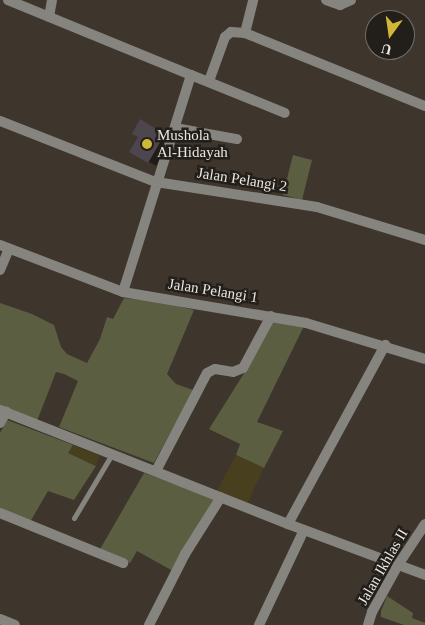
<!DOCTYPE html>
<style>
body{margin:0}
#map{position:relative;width:425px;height:625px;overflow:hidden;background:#3e352d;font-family:"Times New Roman",serif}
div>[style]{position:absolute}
.green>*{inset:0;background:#5c5e42}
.sand>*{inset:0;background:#473f1e}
.shadow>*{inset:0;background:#0007}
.building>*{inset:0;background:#4e464f}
.service>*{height:5px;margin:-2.5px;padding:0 2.5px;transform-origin:2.5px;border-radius:2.5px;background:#85847f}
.minor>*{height:10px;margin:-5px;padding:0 5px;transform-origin:5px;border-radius:5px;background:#85847f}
.tertiary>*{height:10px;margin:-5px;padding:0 5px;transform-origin:5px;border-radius:5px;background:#85847f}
.dots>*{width:14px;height:14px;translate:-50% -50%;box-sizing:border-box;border:2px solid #221e1a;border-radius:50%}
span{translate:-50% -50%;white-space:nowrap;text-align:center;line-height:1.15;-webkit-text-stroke:5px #221e1a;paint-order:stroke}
.poi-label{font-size:15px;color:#ebe6e0}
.left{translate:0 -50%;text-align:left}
.street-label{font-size:15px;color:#ebe6e0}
.north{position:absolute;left:365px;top:10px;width:50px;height:50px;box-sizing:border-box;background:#221e1a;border:1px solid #726e69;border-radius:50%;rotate:194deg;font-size:14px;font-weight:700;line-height:20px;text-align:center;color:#ebe6e0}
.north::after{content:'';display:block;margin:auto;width:18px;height:22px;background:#d1b736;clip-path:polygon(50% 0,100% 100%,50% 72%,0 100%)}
</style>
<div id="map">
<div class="green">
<i style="clip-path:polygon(293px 155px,312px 160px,302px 200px,283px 195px)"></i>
<i style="clip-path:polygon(124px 298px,161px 302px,194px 310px,167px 374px,176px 384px,193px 390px,154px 463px,59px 427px,78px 381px,64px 374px,56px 372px,37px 421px,0 406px,0 303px,32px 314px,54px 325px,61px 347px,67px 354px,87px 363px,100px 339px,107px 317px,113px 319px)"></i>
<i style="clip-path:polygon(273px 321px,304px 326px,257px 422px,283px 431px,264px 468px,236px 455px,240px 444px,209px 429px,253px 359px)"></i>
<i style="clip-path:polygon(7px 420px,73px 445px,69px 453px,96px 466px,74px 500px,48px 491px,30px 522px,0 510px,0 433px)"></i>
<i style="clip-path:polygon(144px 473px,214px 499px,173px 571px,137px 551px,130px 563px,99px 551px)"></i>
<i style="clip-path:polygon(387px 596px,413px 613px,412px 618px,425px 623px,425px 625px,404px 625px,381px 617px,381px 611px)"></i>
</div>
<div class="sand">
<i style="clip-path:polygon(73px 445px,100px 456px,96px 466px,68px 453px)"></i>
<i style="clip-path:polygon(236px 455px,264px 468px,247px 504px,216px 492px)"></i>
</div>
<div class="shadow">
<i style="clip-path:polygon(140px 121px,172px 139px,156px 166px,130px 151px,139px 137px)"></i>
</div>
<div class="building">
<i style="clip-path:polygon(140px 119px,165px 134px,148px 163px,129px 152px,138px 137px,132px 134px)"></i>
</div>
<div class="service">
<i style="left:74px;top:518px;width:74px;rotate:-59.3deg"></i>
</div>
<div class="minor">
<i style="left:8px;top:0;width:198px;rotate:22.3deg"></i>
<i style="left:191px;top:75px;width:227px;rotate:107.4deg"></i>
<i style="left:326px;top:0;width:15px;rotate:20deg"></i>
<i style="left:340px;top:5px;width:12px;rotate:-24deg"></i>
<i style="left:49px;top:17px;width:17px;rotate:-80deg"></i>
<i style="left:245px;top:33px;width:34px;rotate:-76deg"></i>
<i style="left:191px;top:75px;width:101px;rotate:22deg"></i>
<i style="left:209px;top:81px;width:47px;rotate:-70deg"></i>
<i style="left:225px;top:37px;width:8px;rotate:-40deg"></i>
<i style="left:231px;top:32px;width:14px;rotate:4deg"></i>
<i style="left:245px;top:33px;width:194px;rotate:22.1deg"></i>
<i style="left:0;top:121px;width:168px;rotate:21.4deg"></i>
<i style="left:156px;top:182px;width:163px;rotate:8.8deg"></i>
<i style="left:317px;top:207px;width:113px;rotate:17deg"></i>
<i style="left:175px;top:128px;width:63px;rotate:10.1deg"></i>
<i style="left:0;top:245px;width:132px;rotate:20.9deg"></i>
<i style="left:123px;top:292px;width:186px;rotate:9.6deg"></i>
<i style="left:306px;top:323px;width:124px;rotate:16.8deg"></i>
<i style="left:0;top:270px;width:23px;rotate:-67deg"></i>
<i style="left:0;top:410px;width:310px;rotate:21.6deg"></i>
<i style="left:288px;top:524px;width:146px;rotate:20.4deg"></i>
<i style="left:0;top:423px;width:13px;rotate:-61deg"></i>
<i style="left:156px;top:471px;width:110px;rotate:-62.5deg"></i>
<i style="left:207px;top:373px;width:9px;rotate:-27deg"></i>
<i style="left:215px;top:369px;width:18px;rotate:9deg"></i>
<i style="left:233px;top:372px;width:11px;rotate:-22deg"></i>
<i style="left:243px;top:368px;width:59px;rotate:-61.7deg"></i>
<i style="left:0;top:513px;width:133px;rotate:22.1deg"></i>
<i style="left:288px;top:524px;width:204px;rotate:-61.5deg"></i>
<i style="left:0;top:619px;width:16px;rotate:22deg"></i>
<i style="left:149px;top:625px;width:80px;rotate:-63.1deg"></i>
<i style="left:185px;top:554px;width:67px;rotate:-57.7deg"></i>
<i style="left:259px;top:625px;width:105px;rotate:-64.7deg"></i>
</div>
<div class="tertiary">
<i style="left:368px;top:625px;width:14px;rotate:-73deg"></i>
<i style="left:372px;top:612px;width:54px;rotate:-61deg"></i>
<i style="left:398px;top:565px;width:49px;rotate:-56.6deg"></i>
</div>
<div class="dots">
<i style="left:147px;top:144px;background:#d1b736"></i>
</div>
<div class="poi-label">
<span class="left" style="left:157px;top:144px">Mushola<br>Al-Hidayah</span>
</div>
<div class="street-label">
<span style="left:242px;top:180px;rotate:9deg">Jalan Pelangi 2</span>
<span style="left:213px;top:291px;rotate:9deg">Jalan Pelangi 1</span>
<span style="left:383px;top:567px;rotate:-60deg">Jalan Ikhlas II</span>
</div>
<div class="north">U</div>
</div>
